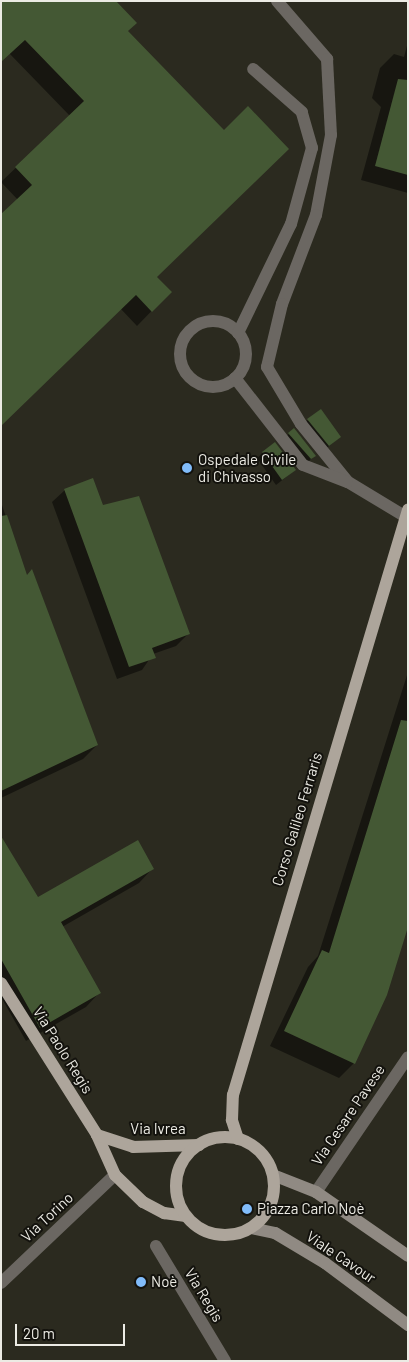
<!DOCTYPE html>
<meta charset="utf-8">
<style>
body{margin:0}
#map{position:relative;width:409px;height:1362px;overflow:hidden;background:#2b2a1f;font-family:Barlow,sans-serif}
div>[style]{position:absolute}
.shadow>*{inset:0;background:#0007}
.building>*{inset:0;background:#445834}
.lane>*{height:12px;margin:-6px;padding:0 6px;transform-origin:6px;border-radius:6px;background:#6b6762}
.lane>.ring{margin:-6px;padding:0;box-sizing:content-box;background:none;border:12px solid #6b6762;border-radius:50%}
.street>*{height:12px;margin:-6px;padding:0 6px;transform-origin:6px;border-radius:6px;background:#6b6762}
.secondary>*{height:12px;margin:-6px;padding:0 6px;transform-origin:6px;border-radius:6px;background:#908a83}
.primary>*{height:12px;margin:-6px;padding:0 6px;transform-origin:6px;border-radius:6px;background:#ada59b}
.primary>.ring{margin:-6px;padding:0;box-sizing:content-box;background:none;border:12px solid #ada59b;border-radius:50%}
.dots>*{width:14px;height:14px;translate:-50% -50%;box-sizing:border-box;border:2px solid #13120d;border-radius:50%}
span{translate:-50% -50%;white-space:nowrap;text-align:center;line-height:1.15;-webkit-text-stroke:4px #13120d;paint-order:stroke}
.poi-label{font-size:15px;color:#ecebe4}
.left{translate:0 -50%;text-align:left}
.street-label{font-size:15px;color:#ecebe4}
.frame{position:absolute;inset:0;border:2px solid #ecebe4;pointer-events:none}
.scale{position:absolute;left:15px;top:1324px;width:110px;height:22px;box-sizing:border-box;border:2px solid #ecebe4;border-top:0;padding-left:6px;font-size:15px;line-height:18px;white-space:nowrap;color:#ecebe4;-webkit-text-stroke:4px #13120d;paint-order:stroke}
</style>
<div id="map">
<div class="shadow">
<i style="clip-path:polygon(1px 1px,126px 31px,156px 277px,170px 292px,137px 326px,1px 182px,70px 116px,9px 53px)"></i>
<i style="clip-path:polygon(408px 42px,408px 193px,361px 180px,381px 107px,372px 98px,380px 68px,394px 54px,404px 57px)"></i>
<i style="clip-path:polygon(308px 420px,340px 437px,323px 451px,302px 425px)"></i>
<i style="clip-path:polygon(289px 434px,314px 455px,309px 461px,302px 463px,283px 439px)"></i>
<i style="clip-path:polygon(263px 453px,295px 470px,276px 485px,257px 458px)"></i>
<i style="clip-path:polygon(65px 490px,102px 506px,188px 634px,176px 646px,153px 654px,142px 670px,117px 679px,52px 502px)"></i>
<i style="clip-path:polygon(1px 502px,26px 577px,97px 745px,83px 759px,1px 798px)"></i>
<i style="clip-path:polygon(408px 672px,408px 921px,354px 1063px,339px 1078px,270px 1046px,308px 967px,318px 956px)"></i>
<i style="clip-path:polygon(1px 838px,37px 898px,152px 869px,139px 883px,62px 927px,99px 993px,86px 1007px,26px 1041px,1px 997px)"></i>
</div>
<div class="building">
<i style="clip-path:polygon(1px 1px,116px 1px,137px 23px,128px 31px,224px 130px,248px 106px,289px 149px,157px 277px,172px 292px,152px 312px,136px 295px,1px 426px,1px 214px,32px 185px,15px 167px,84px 101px,25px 40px,1px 62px)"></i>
<i style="clip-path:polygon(398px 79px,408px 80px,408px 175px,375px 166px)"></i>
<i style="clip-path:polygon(321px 409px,341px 437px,329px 446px,307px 419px)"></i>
<i style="clip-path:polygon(294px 428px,316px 456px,311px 459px,288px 433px)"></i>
<i style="clip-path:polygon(275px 442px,296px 470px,282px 480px,262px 452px)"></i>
<i style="clip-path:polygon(93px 478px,103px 505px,139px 496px,190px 634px,152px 648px,156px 658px,129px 667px,64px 489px)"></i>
<i style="clip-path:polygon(7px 515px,27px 575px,32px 569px,98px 745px,1px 791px,1px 516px)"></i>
<i style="clip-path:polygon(401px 720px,408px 721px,408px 927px,387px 995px,355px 1064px,284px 1031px,322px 950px,329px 953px)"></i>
<i style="clip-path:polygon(1px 836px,38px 897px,138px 840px,154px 869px,61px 922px,101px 993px,40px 1028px,1px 959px)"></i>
</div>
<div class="lane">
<i style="left:277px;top:1px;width:77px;rotate:49.2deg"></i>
<i style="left:327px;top:59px;width:76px;rotate:87deg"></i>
<i style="left:331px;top:135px;width:81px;rotate:100.6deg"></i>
<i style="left:316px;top:215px;width:95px;rotate:110.9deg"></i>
<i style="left:282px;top:304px;width:65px;rotate:103.4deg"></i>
<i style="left:267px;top:367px;width:66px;rotate:59.2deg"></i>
<i style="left:301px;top:424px;width:75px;rotate:51deg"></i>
<i style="left:348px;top:482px;width:68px;rotate:31.1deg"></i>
<i class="ring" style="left:180px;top:321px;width:54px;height:54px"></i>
<i style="left:238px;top:333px;width:121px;rotate:-64.1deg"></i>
<i style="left:291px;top:224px;width:79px;rotate:-74.6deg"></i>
<i style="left:312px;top:148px;width:37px;rotate:-106deg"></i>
<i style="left:302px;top:112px;width:65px;rotate:-138.7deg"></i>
<i style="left:235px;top:378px;width:110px;rotate:52deg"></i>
<i style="left:303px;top:465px;width:47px;rotate:21.1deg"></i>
</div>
<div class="street">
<i style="left:316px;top:1192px;width:163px;rotate:-55.7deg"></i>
<i style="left:156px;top:1246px;width:134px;rotate:59deg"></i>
<i style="left:1px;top:1283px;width:157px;rotate:-43.5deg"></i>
</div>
<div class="secondary">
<i style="left:273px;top:1175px;width:46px;rotate:21.6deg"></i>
<i style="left:316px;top:1192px;width:112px;rotate:34.8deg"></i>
<i style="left:251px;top:1228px;width:25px;rotate:12deg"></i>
<i style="left:275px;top:1233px;width:58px;rotate:31deg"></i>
<i style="left:325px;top:1263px;width:104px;rotate:36.8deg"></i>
</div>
<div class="primary">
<i style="left:1px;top:983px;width:180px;rotate:57.7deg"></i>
<i style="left:97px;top:1135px;width:44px;rotate:65.8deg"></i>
<i style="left:115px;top:1175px;width:39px;rotate:44deg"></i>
<i style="left:143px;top:1202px;width:24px;rotate:28deg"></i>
<i style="left:164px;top:1213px;width:22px;rotate:8deg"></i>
<i style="left:97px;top:1135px;width:38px;rotate:18deg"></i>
<i style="left:133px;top:1147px;width:66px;rotate:-1.7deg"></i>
<i class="ring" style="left:176px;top:1137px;width:86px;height:86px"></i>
<i style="left:238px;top:1139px;width:20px;rotate:-108deg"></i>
<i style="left:232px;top:1120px;width:25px;rotate:-88deg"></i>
<i style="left:233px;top:1095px;width:611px;rotate:-73.35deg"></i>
</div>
<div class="dots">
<i style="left:187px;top:468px;background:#81bcfa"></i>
<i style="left:247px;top:1209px;background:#81bcfa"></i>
<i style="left:141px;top:1282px;background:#81bcfa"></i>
</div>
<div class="poi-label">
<span class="left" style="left:198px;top:468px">Ospedale Civile<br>di Chivasso</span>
<span class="left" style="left:257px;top:1209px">Piazza Carlo Noè</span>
<span class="left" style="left:151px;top:1282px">Noè</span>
</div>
<div class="street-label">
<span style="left:297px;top:819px;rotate:-73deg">Corso Galileo Ferraris</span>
<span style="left:63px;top:1050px;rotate:58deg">Via Paolo Regis</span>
<span style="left:348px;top:1115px;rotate:-56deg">Via Cesare Pavese</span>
<span style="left:158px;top:1129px">Via Ivrea</span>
<span style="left:47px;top:1217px;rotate:-43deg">Via Torino</span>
<span style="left:341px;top:1257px;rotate:34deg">Viale Cavour</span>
<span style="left:204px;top:1295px;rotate:59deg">Via Regis</span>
</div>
<div class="frame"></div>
<div class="scale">20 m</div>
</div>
